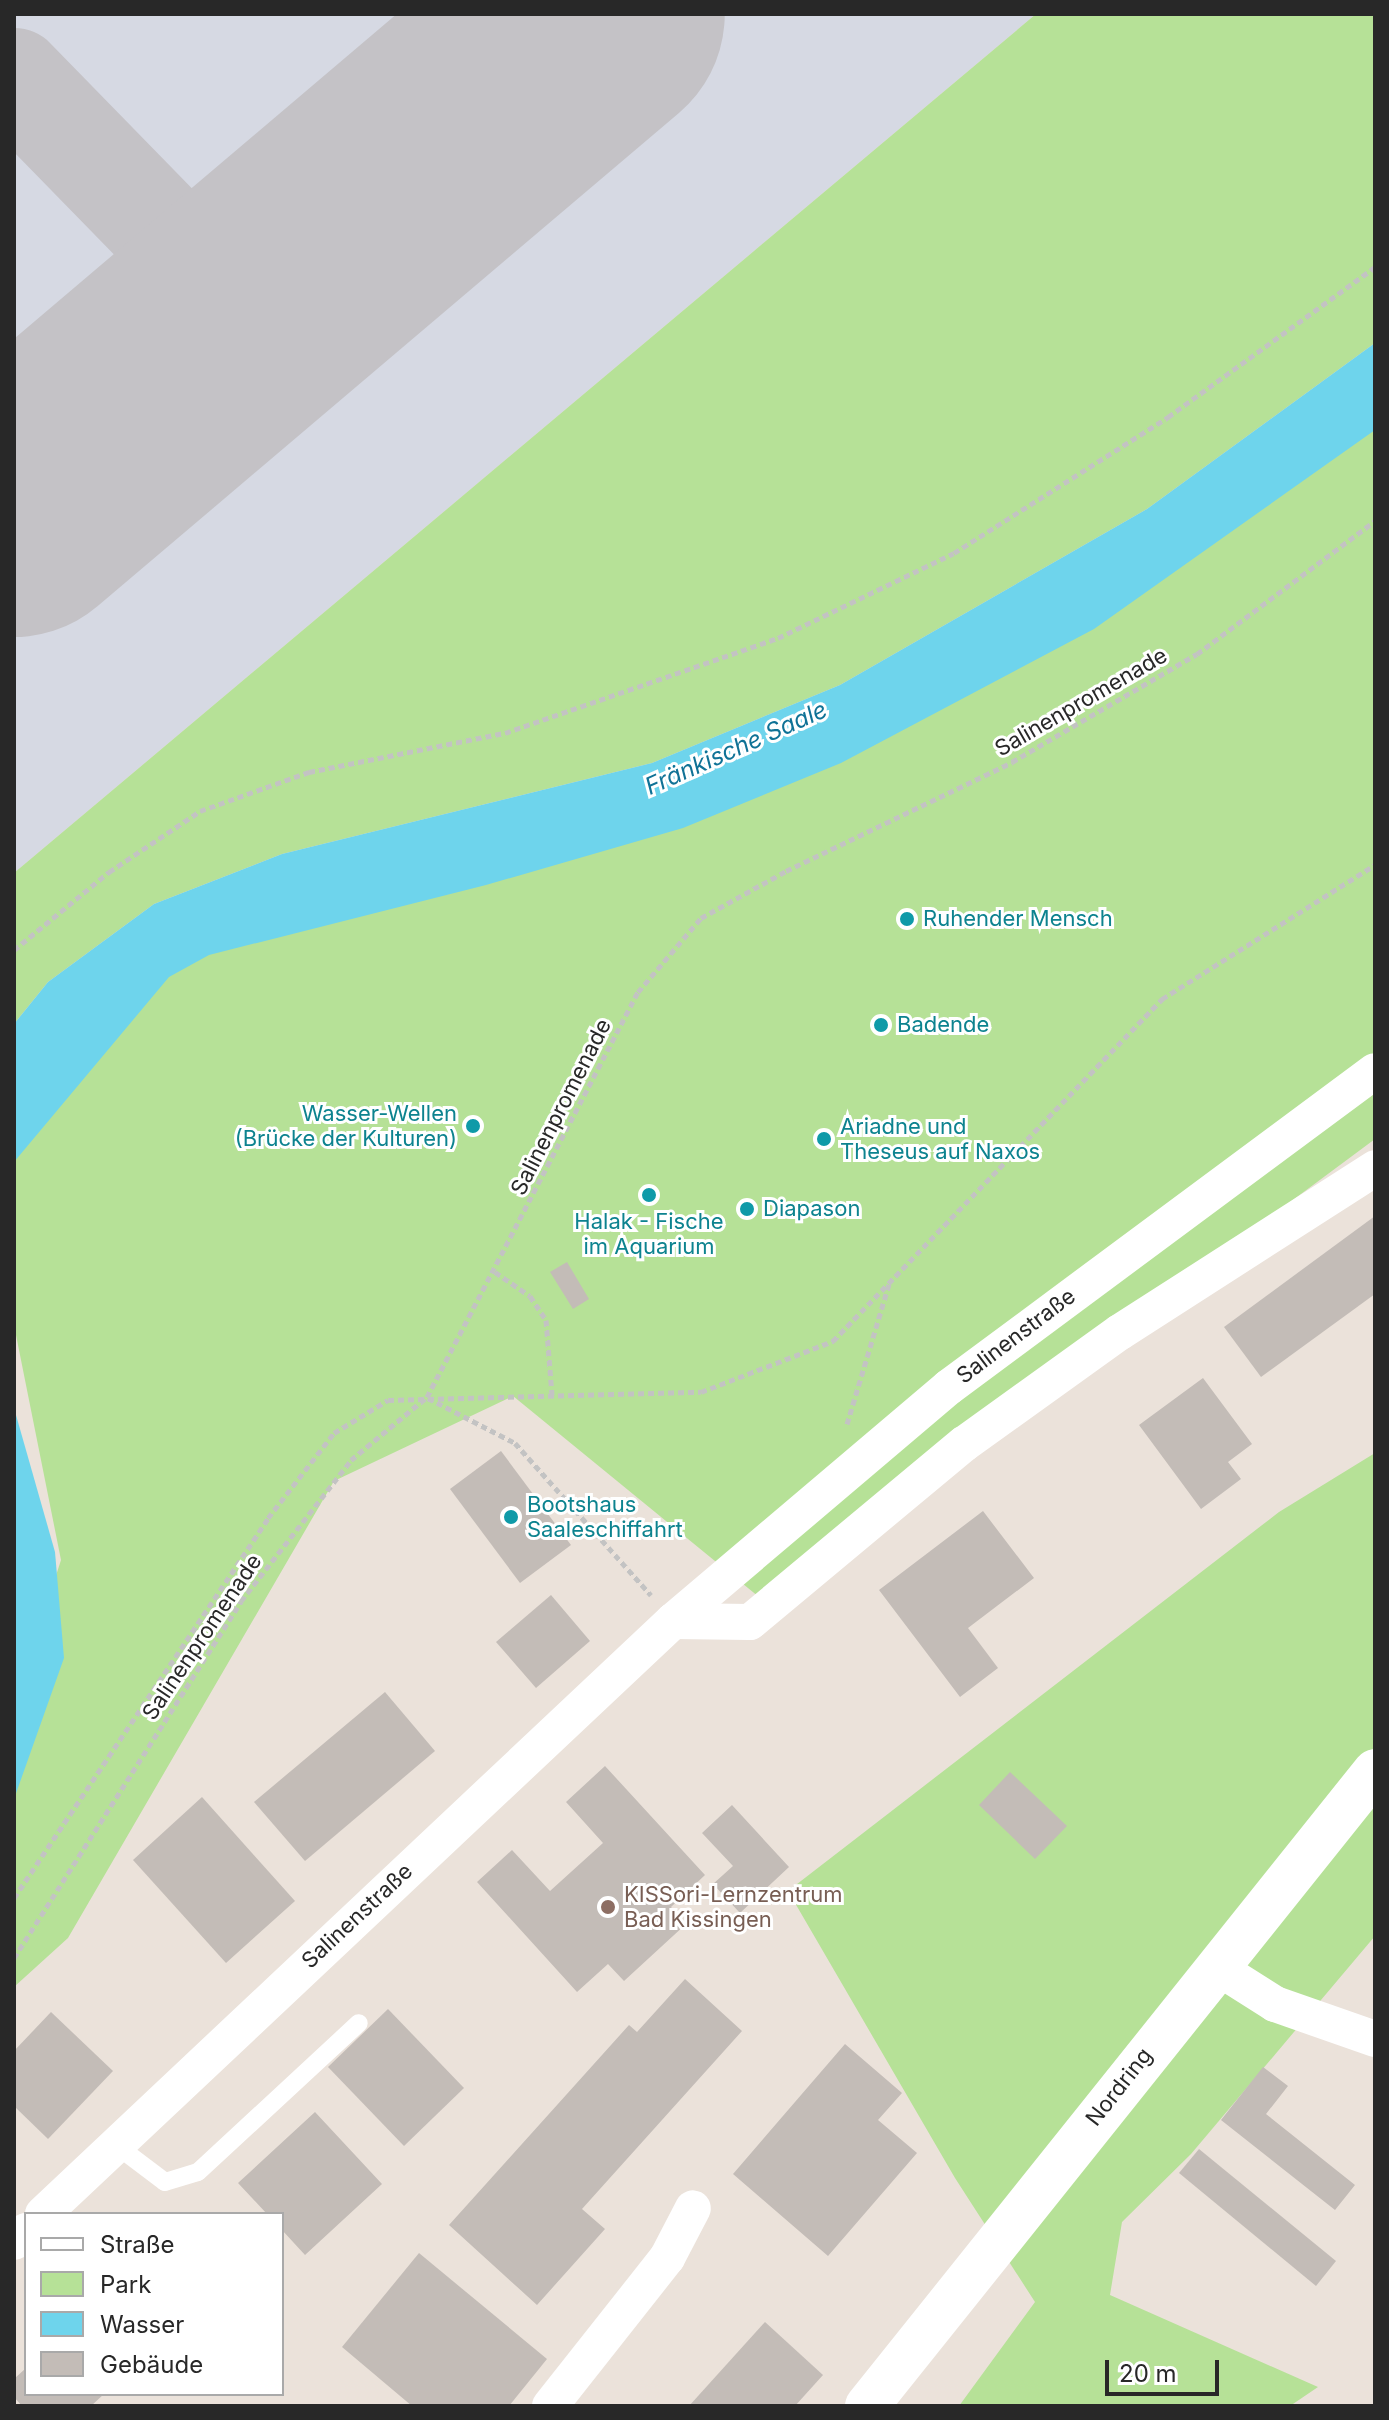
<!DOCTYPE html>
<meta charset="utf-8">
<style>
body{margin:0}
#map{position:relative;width:1389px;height:2420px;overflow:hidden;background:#ebe2da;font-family:Inter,sans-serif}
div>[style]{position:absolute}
.airport>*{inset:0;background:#d6d9e3}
.green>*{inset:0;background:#b6e197}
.water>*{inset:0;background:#6ed4ec}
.taxiway>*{height:102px;margin:-51px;padding:0 51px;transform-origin:51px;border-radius:51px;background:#c4c2c6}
.runway>*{height:258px;margin:-129px;padding:0 129px;transform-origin:129px;border-radius:129px;background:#c4c2c6}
.building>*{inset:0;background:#c3bcb7}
.path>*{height:5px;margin-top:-2.5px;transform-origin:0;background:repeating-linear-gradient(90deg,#c3c3c3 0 6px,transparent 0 10px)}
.service>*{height:18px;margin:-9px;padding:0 9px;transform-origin:9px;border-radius:9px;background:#fff}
.minor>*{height:36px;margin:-18px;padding:0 18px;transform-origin:18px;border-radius:18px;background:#fff}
.secondary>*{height:44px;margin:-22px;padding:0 22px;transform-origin:22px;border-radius:22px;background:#fff}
.dots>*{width:22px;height:22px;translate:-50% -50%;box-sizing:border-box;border:4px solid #fff;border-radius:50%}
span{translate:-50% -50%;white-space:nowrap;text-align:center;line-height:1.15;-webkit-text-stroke:6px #fff;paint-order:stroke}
.street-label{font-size:22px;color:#282828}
.culture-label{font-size:22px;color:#0d838f}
.left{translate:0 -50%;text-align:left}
.right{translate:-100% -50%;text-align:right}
.education-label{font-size:22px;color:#785e54}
.water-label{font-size:24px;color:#0f7296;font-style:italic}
.frame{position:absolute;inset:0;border:16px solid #282828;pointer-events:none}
.legend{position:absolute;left:24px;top:2212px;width:260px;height:184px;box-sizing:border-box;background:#fff;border:2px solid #a9a9a9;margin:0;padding:10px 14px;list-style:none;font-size:24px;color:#282828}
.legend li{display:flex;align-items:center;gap:16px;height:40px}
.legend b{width:40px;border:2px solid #a9a9a9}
.scale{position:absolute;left:1105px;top:2360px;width:114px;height:36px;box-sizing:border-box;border:4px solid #282828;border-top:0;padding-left:10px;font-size:24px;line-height:28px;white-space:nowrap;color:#282828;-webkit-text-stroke:6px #fff;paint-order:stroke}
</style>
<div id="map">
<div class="airport">
<i style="clip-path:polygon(14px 14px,1036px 14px,14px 873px)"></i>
</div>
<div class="green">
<i style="clip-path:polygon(1036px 14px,1375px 14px,1375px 343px,1147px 509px,840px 685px,652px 763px,282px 854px,154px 904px,48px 982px,14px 1024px,14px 873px)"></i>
<i style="clip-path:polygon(1375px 413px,1375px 1139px,759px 1597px,513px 1396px,334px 1481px,68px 1938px,14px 1987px,14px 1706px,61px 1560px,14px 1325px,14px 1112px,148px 969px,854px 732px)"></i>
<i style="clip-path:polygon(1375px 1453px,1375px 1936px,1191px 2154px,1122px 2222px,1110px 2295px,1318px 2387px,1290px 2406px,959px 2406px,1035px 2302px,955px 2178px,788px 1891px,1279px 1512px)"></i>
</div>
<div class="water">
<i style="clip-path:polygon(1375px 343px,1375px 430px,1094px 629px,841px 763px,683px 828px,486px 885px,209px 955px,169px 977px,14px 1162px,14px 1024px,48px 982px,154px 904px,282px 854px,652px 763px,840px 685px,1147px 509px)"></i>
<i style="clip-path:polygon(14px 1408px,55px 1552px,64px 1658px,14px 1799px)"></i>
</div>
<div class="taxiway">
<i style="left:14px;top:79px;width:327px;rotate:45.7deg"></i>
</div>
<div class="runway">
<i style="left:14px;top:508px;width:763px;rotate:-40.32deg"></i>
</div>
<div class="building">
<i style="clip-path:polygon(1375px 1216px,1375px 1294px,1261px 1377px,1224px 1327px)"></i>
<i style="clip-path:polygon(567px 1262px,589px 1299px,573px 1309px,550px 1272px)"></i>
<i style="clip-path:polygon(1203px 1378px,1252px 1444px,1228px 1462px,1241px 1479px,1201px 1509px,1139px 1425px)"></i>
<i style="clip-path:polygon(501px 1451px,571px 1545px,520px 1583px,450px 1489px)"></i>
<i style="clip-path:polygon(983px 1511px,1034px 1578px,968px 1628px,998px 1668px,960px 1697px,879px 1590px)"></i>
<i style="clip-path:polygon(551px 1595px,590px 1641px,536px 1688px,496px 1642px)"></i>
<i style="clip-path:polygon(385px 1692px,435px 1751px,305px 1861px,254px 1802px)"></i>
<i style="clip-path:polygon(605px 1766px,705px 1875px,671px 1907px,686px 1924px,624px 1981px,608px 1964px,577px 1992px,477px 1882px,512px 1850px,550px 1891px,603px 1843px,566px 1802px)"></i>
<i style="clip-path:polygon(1010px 1772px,1067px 1826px,1035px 1859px,979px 1805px)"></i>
<i style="clip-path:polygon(202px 1797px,295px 1901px,226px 1963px,133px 1860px)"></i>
<i style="clip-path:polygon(732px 1805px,789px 1867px,740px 1913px,713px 1884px,733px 1866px,702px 1833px)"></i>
<i style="clip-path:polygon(685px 1979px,742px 2031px,582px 2209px,605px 2229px,537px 2305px,449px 2225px,629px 2025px,637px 2032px)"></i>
<i style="clip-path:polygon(388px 2009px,464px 2088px,404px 2146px,328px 2067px)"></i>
<i style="clip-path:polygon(51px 2012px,113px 2071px,48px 2139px,14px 2106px,14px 2051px)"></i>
<i style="clip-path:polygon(845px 2044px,902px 2093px,878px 2120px,917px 2153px,828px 2256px,733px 2174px)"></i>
<i style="clip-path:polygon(1263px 2067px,1288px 2086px,1266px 2114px,1355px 2185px,1335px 2210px,1221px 2120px)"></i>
<i style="clip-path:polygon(315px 2112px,382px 2184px,305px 2255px,282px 2230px,282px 2214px,267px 2214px,238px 2183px)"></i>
<i style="clip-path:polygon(1199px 2149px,1336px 2261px,1316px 2286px,1179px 2173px)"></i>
<i style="clip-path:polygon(419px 2253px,547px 2359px,509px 2406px,412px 2406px,342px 2347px)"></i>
<i style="clip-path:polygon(765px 2322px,823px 2375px,795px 2406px,689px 2406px)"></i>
<i style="clip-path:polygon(26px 2368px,26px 2394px,104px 2394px,91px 2406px,22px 2406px,14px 2397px,14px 2379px)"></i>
</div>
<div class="path">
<i style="left:14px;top:950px;width:123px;rotate:-39.4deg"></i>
<i style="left:109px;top:872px;width:110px;rotate:-33.8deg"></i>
<i style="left:200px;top:811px;width:116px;rotate:-19.7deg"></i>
<i style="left:309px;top:772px;width:200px;rotate:-11.3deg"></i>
<i style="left:505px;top:733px;width:289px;rotate:-19.2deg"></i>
<i style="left:778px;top:638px;width:195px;rotate:-25.8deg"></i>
<i style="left:954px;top:553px;width:254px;rotate:-32.4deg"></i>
<i style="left:1168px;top:417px;width:256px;rotate:-35.9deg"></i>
<i style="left:495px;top:1272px;width:42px;rotate:34.4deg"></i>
<i style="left:530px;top:1296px;width:29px;rotate:56deg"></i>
<i style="left:546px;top:1320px;width:75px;rotate:85.4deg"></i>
<i style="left:428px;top:1398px;width:98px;rotate:27.3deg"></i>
<i style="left:515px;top:1443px;width:204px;rotate:48.2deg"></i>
<i style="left:847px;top:1424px;width:146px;rotate:-73.3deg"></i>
<i style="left:14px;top:1898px;width:457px;rotate:-56.2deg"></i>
<i style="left:268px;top:1518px;width:108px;rotate:-52.2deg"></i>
<i style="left:334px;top:1433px;width:63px;rotate:-31.4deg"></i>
<i style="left:388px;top:1400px;width:313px;rotate:-1.5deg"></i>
<i style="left:701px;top:1392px;width:142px;rotate:-21.1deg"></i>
<i style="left:833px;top:1341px;width:475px;rotate:-46.1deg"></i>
<i style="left:1162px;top:999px;width:252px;rotate:-32.2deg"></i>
<i style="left:14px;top:1958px;width:423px;rotate:-57.5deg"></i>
<i style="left:241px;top:1601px;width:179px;rotate:-52deg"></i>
<i style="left:351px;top:1460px;width:99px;rotate:-39.7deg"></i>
<i style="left:427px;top:1397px;width:457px;rotate:-62.5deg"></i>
<i style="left:638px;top:992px;width:97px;rotate:-49.6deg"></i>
<i style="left:701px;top:918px;width:97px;rotate:-28.9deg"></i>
<i style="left:786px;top:871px;width:251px;rotate:-25.7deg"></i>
<i style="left:1012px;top:762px;width:214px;rotate:-30.3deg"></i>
<i style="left:1197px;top:654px;width:222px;rotate:-36.8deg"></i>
</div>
<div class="service">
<i style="left:116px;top:2145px;width:61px;rotate:37.1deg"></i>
<i style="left:165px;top:2182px;width:34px;rotate:-17deg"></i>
<i style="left:198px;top:2172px;width:219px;rotate:-42.8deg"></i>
</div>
<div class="minor">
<i style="left:673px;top:1621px;width:77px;rotate:0.7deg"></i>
<i style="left:750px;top:1622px;width:278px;rotate:-39.8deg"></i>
<i style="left:964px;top:1444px;width:192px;rotate:-35.7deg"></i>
<i style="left:1120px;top:1332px;width:303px;rotate:-32.7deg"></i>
<i style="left:1215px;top:1966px;width:71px;rotate:32.3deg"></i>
<i style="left:1275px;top:2004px;width:106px;rotate:19.3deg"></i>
<i style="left:43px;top:2214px;width:865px;rotate:-43.27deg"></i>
<i style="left:673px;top:1621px;width:362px;rotate:-40.3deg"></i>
<i style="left:949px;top:1387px;width:530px;rotate:-36.57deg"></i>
<i style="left:14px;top:2242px;width:16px;rotate:-43deg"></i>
<i style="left:550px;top:2406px;width:189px;rotate:-51.7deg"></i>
<i style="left:667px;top:2258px;width:56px;rotate:-62.5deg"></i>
</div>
<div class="secondary">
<i style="left:867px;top:2406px;width:813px;rotate:-51.34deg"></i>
</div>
<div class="dots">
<i style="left:907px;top:919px;background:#0f9aa8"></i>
<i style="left:881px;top:1025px;background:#0f9aa8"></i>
<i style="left:473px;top:1126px;background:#0f9aa8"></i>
<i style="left:824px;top:1139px;background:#0f9aa8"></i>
<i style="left:649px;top:1195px;background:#0f9aa8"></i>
<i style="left:747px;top:1209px;background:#0f9aa8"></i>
<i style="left:511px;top:1517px;background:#0f9aa8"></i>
<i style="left:608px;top:1907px;background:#8d6e63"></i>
</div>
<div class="street-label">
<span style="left:1081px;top:702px;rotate:-30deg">Salinenpromenade</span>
<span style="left:561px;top:1107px;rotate:-63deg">Salinenpromenade</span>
<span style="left:1016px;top:1336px;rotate:-37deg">Salinenstraße</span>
<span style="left:202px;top:1637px;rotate:-56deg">Salinenpromenade</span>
<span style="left:357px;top:1916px;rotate:-43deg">Salinenstraße</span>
<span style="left:1119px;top:2087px;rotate:-52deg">Nordring</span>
</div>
<div class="culture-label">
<span class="left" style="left:923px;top:919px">Ruhender Mensch</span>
<span class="left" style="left:897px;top:1025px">Badende</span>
<span class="right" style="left:457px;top:1126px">Wasser-Wellen<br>(Brücke der Kulturen)</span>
<span class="left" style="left:840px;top:1139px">Ariadne und<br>Theseus auf Naxos</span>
<span class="left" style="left:763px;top:1209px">Diapason</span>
<span style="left:649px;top:1234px">Halak - Fische<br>im Aquarium</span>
<span class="left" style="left:527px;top:1517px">Bootshaus<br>Saaleschiffahrt</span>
</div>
<div class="education-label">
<span class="left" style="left:624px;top:1907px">KISSori-Lernzentrum<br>Bad Kissingen</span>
</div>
<div class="water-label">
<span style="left:736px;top:748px;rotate:-24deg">Fränkische Saale</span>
</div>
<div class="frame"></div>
<ul class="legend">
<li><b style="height:10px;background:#fff"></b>Straße</li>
<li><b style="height:22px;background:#b6e197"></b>Park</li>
<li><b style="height:22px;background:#6ed4ec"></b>Wasser</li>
<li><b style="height:22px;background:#c3bcb7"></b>Gebäude</li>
</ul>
<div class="scale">20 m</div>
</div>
